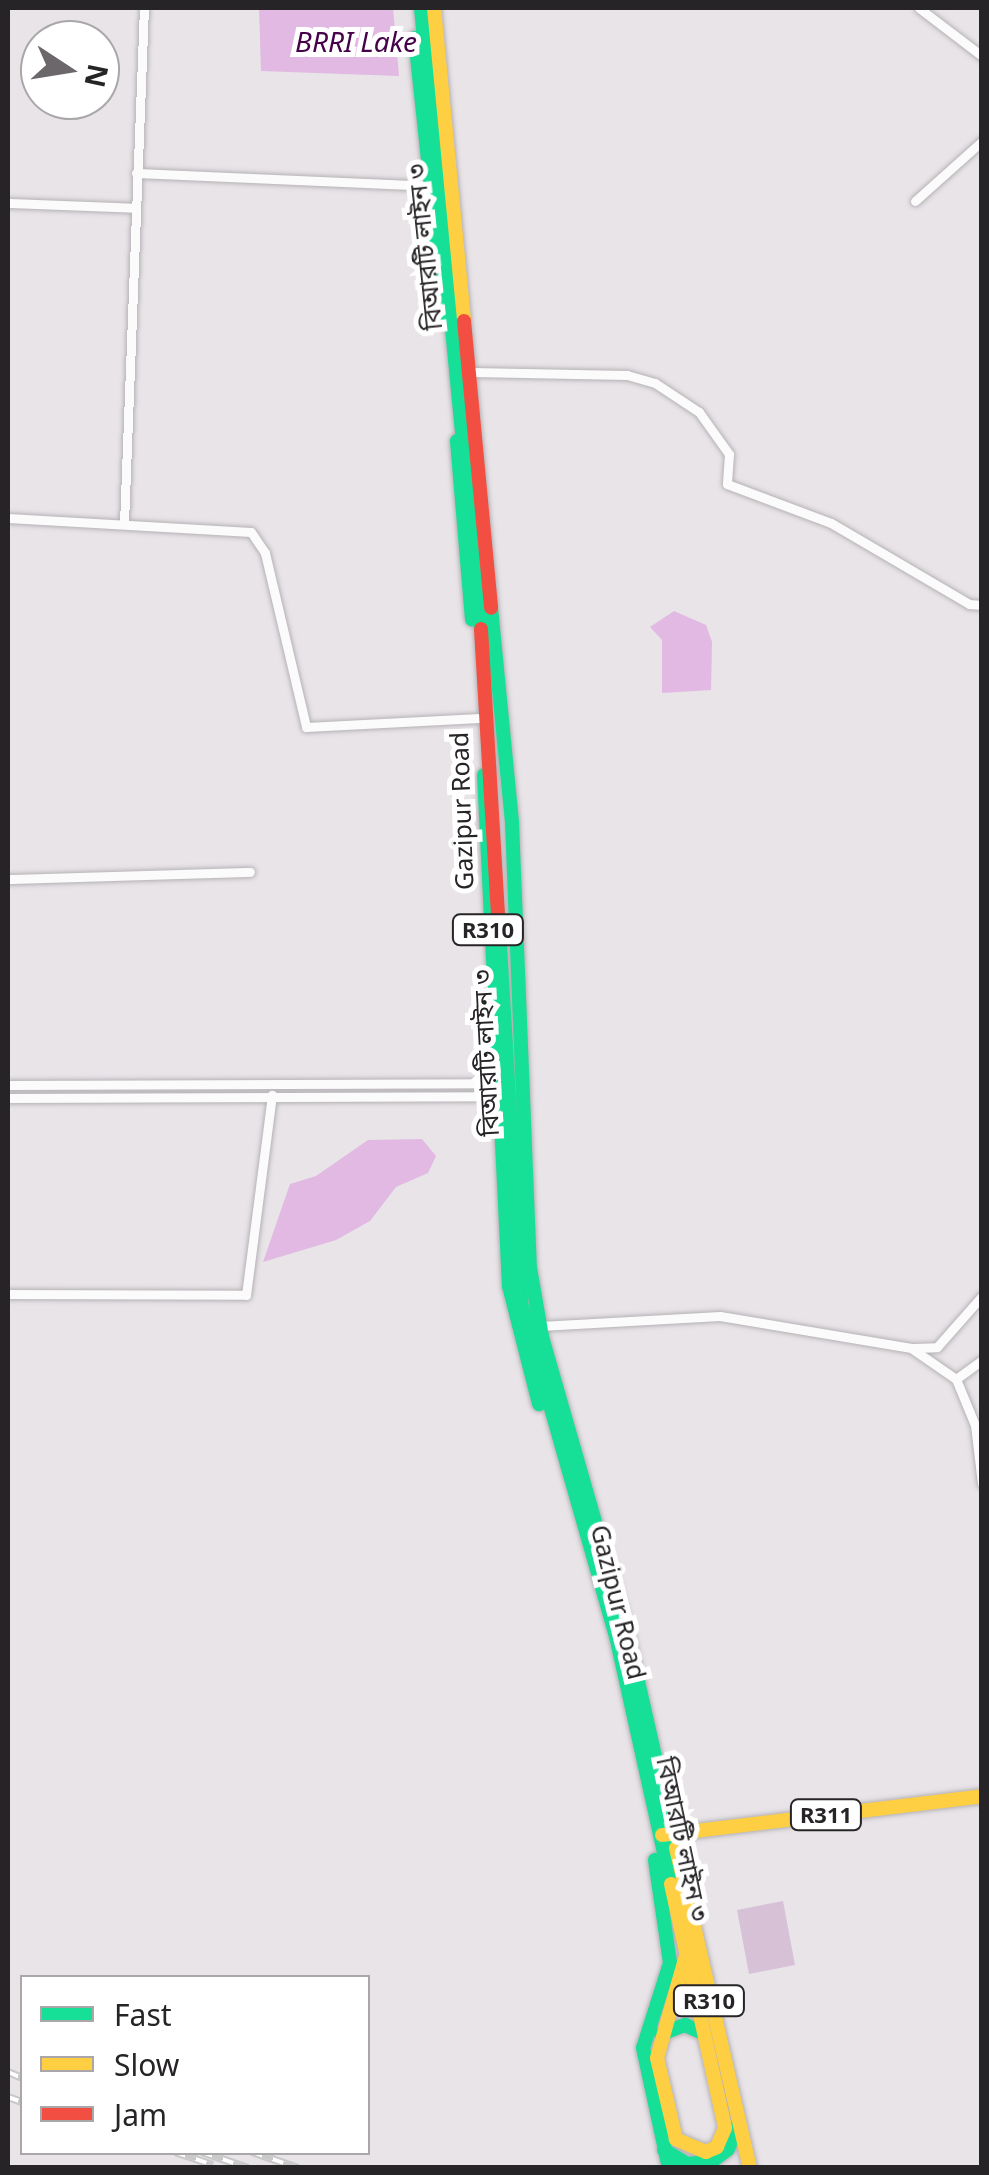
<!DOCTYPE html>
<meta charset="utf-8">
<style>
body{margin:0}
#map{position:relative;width:989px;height:2175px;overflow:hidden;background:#e8e4e8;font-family:"Noto Sans","Noto Sans Bengali",sans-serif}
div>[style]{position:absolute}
.green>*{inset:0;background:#d7c1d7}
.water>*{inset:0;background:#e1b9e2}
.roads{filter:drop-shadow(0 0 2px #b5b2b5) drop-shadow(0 0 2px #b5b2b5)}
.street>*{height:9px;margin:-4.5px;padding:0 4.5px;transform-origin:4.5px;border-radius:4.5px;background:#fcfbfc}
.fast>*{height:14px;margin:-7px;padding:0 7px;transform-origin:7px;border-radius:7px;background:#16e098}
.slow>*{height:14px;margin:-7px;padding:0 7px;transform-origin:7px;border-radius:7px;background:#ffcf43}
.jam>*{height:14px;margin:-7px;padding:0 7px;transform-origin:7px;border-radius:7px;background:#f24e42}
.rail>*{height:8px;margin-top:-4px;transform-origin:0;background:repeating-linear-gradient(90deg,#fff 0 11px,#c9c9c9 0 22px);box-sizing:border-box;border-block:2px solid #c9c9c9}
span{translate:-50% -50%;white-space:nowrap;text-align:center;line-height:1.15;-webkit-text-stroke:10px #fff;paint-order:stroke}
.shield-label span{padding:2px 8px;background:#fff;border:2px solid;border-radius:8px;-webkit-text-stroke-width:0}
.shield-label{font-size:22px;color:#272427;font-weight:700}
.street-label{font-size:25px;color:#272427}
.water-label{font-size:28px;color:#460249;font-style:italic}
.frame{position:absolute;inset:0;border:10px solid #272427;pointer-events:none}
.legend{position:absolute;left:20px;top:1975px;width:350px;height:180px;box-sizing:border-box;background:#fff;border:2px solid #a9a7a9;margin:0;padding:12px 18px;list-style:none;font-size:30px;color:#272427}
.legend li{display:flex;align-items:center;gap:20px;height:50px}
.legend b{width:50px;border:2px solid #a9a7a9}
.north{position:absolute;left:20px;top:20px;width:100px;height:100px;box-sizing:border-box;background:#fff;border:2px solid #a9a7a9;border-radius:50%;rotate:102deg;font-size:28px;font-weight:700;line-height:40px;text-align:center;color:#272427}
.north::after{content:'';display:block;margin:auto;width:35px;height:45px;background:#6b676b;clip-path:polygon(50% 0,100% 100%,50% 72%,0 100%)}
</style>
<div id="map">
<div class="green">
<i style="clip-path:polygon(783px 1901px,795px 1965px,749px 1974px,737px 1910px)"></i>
</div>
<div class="water">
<i style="clip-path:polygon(259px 8px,393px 8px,399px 76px,261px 71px)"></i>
<i style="clip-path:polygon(674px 611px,706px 625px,712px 642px,711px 690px,662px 693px,662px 640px,650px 627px)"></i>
<i style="clip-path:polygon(422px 1139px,436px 1156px,428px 1173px,396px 1187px,370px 1221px,336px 1240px,263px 1262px,290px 1184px,316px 1176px,368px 1140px)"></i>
</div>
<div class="roads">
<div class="street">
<i style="left:919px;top:8px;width:79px;rotate:37.3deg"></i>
<i style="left:136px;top:173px;width:294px;rotate:2.5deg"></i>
<i style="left:915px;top:201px;width:90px;rotate:-41.8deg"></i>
<i style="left:8px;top:203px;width:128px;rotate:2.2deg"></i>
<i style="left:472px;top:372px;width:155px;rotate:1.1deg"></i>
<i style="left:627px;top:375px;width:29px;rotate:16deg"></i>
<i style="left:655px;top:383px;width:53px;rotate:33.4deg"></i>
<i style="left:699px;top:412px;width:52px;rotate:54.5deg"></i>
<i style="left:729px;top:454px;width:30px;rotate:94deg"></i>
<i style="left:727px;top:484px;width:111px;rotate:20.6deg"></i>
<i style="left:831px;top:523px;width:160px;rotate:30.4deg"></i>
<i style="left:969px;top:604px;width:13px;rotate:4deg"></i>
<i style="left:8px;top:518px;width:243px;rotate:3.3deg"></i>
<i style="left:251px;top:532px;width:25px;rotate:56deg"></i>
<i style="left:265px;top:553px;width:179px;rotate:76.7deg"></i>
<i style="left:306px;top:727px;width:174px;rotate:-3deg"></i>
<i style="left:124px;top:523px;width:515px;rotate:-87.78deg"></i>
<i style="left:8px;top:879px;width:242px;rotate:-1.7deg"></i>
<i style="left:8px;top:1085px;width:487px;rotate:-0.2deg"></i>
<i style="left:8px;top:1098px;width:488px;rotate:-0.2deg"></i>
<i style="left:8px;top:1294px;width:238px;rotate:0.2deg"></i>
<i style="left:246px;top:1295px;width:202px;rotate:-82.6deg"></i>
<i style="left:540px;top:1326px;width:180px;rotate:-3.2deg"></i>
<i style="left:720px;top:1316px;width:194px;rotate:9.5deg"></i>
<i style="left:911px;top:1348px;width:55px;rotate:34.6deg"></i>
<i style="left:956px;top:1379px;width:50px;rotate:67.6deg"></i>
<i style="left:975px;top:1425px;width:59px;rotate:83.2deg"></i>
<i style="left:913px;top:1348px;width:24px;rotate:-2deg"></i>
<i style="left:937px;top:1347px;width:68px;rotate:-48.6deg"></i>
<i style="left:956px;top:1379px;width:32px;rotate:-36deg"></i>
</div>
<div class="fast">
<i style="left:421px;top:8px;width:624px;rotate:84.48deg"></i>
<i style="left:415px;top:38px;width:284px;rotate:83.9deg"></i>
<i style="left:457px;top:441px;width:179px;rotate:85.2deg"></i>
<i style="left:491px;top:608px;width:216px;rotate:84.4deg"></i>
<i style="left:512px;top:823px;width:445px;rotate:87.7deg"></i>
<i style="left:530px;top:1268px;width:70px;rotate:80.1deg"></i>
<i style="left:542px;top:1337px;width:308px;rotate:74deg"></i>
<i style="left:627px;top:1633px;width:221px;rotate:77.2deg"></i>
<i style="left:484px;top:775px;width:512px;rotate:87.2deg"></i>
<i style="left:509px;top:1286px;width:122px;rotate:75.7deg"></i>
<i style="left:498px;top:912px;width:392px;rotate:86.6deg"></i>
<i style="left:521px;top:1303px;width:346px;rotate:74.1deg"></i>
<i style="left:616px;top:1636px;width:254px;rotate:77.5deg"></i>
<i style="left:655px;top:1860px;width:104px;rotate:81.7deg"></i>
<i style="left:670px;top:1963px;width:89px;rotate:107.6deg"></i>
<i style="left:643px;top:2048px;width:123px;rotate:77.8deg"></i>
<i style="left:661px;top:2034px;width:26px;rotate:-21deg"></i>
<i style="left:685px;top:2025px;width:20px;rotate:24deg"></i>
<i style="left:664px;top:2150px;width:27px;rotate:31deg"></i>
<i style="left:687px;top:2164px;width:24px;rotate:-5deg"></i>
<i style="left:711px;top:2162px;width:21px;rotate:-37deg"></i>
<i style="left:728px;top:2149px;width:24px;rotate:-68deg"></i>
</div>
<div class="slow">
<i style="left:434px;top:8px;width:314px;rotate:84.5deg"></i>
<i style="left:662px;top:1835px;width:322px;rotate:-6.9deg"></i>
<i style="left:676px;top:1848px;width:328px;rotate:77deg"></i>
<i style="left:671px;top:1884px;width:250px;rotate:77.5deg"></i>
<i style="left:725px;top:2128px;width:21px;rotate:113deg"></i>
<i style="left:717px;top:2147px;width:12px;rotate:156deg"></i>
<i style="left:706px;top:2152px;width:33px;rotate:-157deg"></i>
<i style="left:676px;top:2139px;width:83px;rotate:-103.2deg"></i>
<i style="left:657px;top:2058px;width:103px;rotate:-74.2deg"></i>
</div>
<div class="jam">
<i style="left:464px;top:321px;width:288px;rotate:84.6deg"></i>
<i style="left:481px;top:629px;width:284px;rotate:86.6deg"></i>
</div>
</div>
<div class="rail">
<i style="left:8px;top:2072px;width:15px;rotate:23deg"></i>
<i style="left:8px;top:2097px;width:15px;rotate:20deg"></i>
<i style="left:175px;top:2152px;width:40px;rotate:18.9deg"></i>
<i style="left:202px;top:2152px;width:49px;rotate:19.2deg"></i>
<i style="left:252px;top:2152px;width:49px;rotate:19.2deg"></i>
</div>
<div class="shield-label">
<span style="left:488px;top:930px">R310</span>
<span style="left:826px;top:1815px">R311</span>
<span style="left:709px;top:2001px">R310</span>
</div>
<div class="street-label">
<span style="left:424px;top:247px;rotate:-96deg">বিআরটি লাইন ৩</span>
<span style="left:461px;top:811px;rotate:-92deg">Gazipur Road</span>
<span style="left:485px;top:1053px;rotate:-93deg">বিআরটি লাইন ৩</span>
<span style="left:619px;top:1602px;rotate:76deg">Gazipur Road</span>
<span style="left:683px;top:1839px;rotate:78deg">বিআরটি লাইন ৩</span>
</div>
<div class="water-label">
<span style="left:356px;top:41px">BRRI Lake</span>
</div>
<div class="frame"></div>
<ul class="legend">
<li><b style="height:12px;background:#16e098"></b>Fast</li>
<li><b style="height:12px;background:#ffcf43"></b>Slow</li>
<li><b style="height:12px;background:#f24e42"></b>Jam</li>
</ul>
<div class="north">N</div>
</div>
